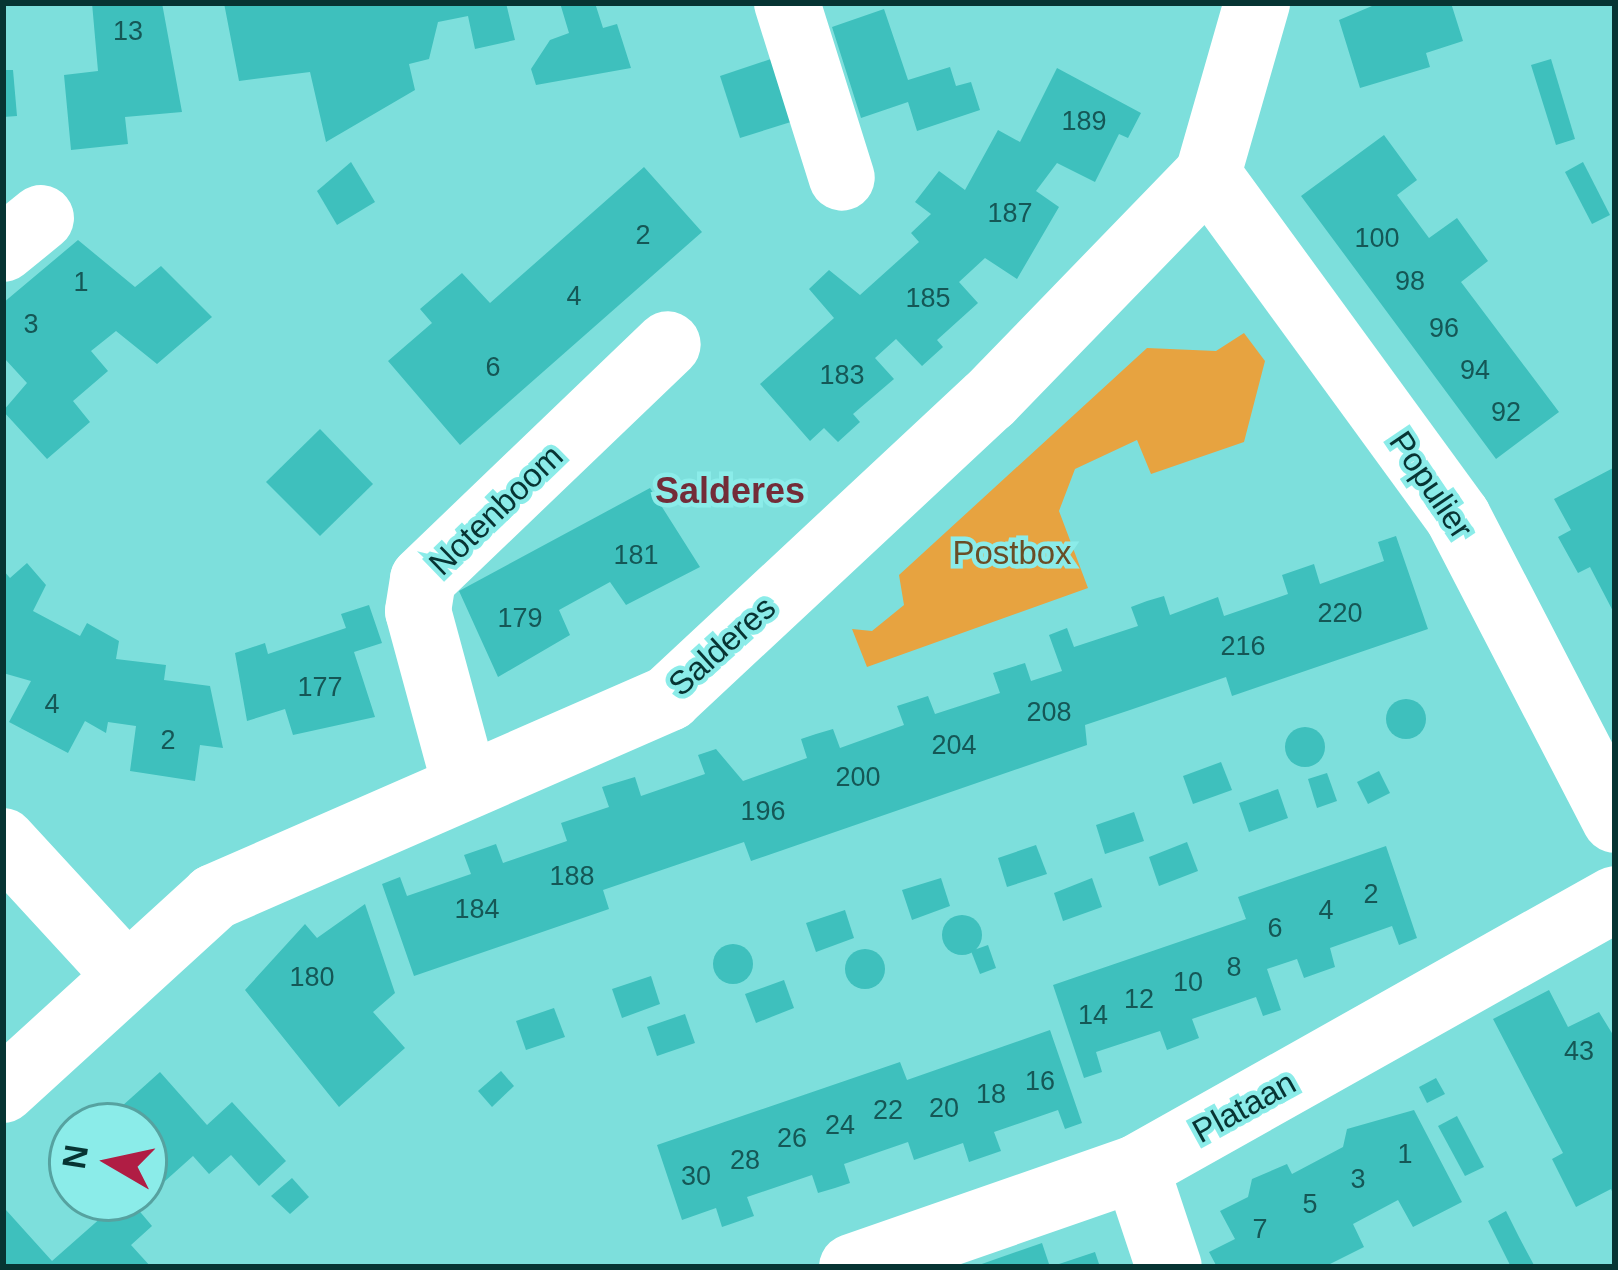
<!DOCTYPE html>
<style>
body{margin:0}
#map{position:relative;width:1618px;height:1270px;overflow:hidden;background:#7ddfdc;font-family:Helvetica,sans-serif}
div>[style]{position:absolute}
.green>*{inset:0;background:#e7a340}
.building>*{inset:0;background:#3ec0bd}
.round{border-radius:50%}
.minor>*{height:66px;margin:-33px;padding:0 33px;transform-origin:33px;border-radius:33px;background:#fff}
span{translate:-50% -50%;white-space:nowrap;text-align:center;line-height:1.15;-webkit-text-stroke:9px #8bece9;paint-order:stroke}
.number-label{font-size:27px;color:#155756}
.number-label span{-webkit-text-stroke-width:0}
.street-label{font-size:33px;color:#073433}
.park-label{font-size:33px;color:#6a4d26}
.neighbourhood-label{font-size:36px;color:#732c38;font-weight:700}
.frame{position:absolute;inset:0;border:6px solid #073433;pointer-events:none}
.north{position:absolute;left:48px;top:1102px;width:120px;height:120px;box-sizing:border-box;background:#8bece9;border:3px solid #56a2a0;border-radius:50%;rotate:279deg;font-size:33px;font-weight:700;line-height:48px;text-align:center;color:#073433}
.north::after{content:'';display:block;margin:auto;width:42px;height:54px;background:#b01d44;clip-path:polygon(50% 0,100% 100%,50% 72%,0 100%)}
</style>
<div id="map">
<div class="green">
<i style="clip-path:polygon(1244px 333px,1265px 361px,1244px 442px,1151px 474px,1137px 440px,1075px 469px,1059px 511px,1088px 588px,867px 667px,852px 629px,872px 631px,904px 605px,899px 575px,1147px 348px,1216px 351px)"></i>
</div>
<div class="building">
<i style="clip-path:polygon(92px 3px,162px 3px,182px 112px,125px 117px,128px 144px,71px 150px,64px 75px,98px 71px)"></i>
<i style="clip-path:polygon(224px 3px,506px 3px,515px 40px,475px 49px,468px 16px,438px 22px,429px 59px,409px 64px,415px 90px,326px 142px,310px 72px,239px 81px)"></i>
<i style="clip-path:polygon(560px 3px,595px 3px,603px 28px,617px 24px,631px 68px,536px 85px,531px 69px,550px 40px,569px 33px)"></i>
<i style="clip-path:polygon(1379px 3px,1451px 3px,1463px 41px,1426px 53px,1430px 67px,1360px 88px,1339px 20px)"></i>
<i style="clip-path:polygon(884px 9px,908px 80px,950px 67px,956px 86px,971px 82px,980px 110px,917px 131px,908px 102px,861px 118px,832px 27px)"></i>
<i style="clip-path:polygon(774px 58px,794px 121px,740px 138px,720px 76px)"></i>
<i style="clip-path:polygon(1551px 59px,1575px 139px,1556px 145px,1531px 65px)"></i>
<i style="clip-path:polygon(1057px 68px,1141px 113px,1128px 138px,1119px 134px,1095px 182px,1057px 163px,1036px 191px,1059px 207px,1017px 279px,985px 258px,959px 282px,978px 303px,937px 340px,943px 347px,922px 366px,896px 339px,875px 358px,894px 379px,853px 414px,860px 422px,838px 442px,824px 428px,810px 441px,760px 384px,834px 318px,809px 289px,829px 270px,860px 295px,919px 242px,911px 233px,931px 214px,915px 202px,939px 171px,965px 190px,998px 130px,1020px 142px)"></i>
<i style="clip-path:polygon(3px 70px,13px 70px,17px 116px,3px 117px)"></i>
<i style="clip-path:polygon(1384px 135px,1417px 180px,1397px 195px,1429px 238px,1457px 218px,1488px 261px,1461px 282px,1559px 412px,1496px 459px,1301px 196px)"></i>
<i style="clip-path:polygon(351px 162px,375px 202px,337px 225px,317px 191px)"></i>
<i style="clip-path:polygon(1583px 162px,1610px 215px,1592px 224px,1565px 172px)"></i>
<i style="clip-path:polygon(644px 167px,702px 232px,460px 445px,388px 361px,432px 323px,420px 309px,462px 273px,490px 303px)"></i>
<i style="clip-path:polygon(78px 240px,135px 287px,161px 266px,212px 317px,157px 364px,116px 331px,91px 351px,108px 371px,73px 401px,90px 422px,47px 459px,3px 411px,27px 383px,5px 359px,3px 303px)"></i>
<i style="clip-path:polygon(320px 429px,373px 484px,320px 536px,266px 482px)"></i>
<i style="clip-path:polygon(1615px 467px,1615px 615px,1590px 567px,1578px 573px,1558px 537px,1571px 530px,1554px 499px)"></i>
<i style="clip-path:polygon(650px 488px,700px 567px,626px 605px,610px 582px,559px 610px,570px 635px,498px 677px,459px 591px)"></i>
<i style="clip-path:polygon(1396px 536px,1428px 629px,1232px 696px,1226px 677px,1130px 710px,1085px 725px,1087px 745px,751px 861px,744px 842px,603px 890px,609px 909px,414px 976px,382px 884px,400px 877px,407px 896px,471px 874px,464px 855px,496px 844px,503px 863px,567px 841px,561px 823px,609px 807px,602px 787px,635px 777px,641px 796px,705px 774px,698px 755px,716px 749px,743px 781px,807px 758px,801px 739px,816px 734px,833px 729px,840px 748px,904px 725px,897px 706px,928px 696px,935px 714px,1000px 693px,993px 673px,1025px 663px,1031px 681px,1062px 671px,1049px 635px,1067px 628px,1074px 647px,1138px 626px,1131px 607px,1147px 601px,1164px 596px,1170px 615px,1218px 597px,1224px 616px,1288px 594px,1282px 575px,1314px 564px,1320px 584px,1384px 561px,1378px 542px)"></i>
<i style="clip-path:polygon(27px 563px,46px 585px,33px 611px,80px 636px,87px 623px,119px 641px,116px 659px,166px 665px,164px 680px,210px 686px,223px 748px,200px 745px,195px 781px,130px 771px,136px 726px,108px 722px,106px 733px,85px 721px,68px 753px,9px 722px,31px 681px,3px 673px,3px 570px,10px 578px)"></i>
<i style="clip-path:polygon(369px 605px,382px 643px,354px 652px,375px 717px,293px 735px,285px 709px,247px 721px,235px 653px,265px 643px,268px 654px,346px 628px,341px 614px)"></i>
<i class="round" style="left:1386px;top:699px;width:40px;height:40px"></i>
<i class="round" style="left:1285px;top:727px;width:40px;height:40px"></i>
<i style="clip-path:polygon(1221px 762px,1232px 790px,1193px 804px,1183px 776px)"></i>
<i style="clip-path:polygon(1379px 771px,1390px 793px,1368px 804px,1357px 782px)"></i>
<i style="clip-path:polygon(1327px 773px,1337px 801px,1317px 808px,1308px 779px)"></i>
<i style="clip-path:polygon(1278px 789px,1288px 818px,1249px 832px,1239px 803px)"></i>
<i style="clip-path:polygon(1134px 812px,1144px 841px,1105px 854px,1096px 825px)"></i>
<i style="clip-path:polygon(1187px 842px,1198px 871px,1159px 886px,1149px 857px)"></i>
<i style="clip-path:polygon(1036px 845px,1047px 874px,1007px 887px,998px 858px)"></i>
<i style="clip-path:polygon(1386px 846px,1417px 938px,1399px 945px,1392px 926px,1330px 948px,1335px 967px,1318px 973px,1304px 978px,1297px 959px,1267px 969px,1281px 1010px,1263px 1016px,1256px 997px,1192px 1019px,1199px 1038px,1167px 1050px,1160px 1031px,1096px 1052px,1102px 1072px,1084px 1078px,1053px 985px,1246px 919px,1238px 897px)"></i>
<i style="clip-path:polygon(941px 878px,950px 906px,912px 920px,902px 890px)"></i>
<i style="clip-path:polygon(1092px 878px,1102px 907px,1063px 921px,1054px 893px)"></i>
<i style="clip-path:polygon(365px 904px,395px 993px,373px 1012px,405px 1048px,339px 1107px,245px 990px,305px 924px,317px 938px)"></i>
<i style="clip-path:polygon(845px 910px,854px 938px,816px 952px,806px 923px)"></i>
<i class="round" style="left:942px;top:915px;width:40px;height:40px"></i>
<i class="round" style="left:713px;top:944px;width:40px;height:40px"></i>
<i style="clip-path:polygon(988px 945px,996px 968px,980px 974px,971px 951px)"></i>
<i class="round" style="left:845px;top:949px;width:40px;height:40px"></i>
<i style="clip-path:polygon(651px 976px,660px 1004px,622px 1018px,612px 989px)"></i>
<i style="clip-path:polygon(784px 980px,794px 1008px,756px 1023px,745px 994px)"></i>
<i style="clip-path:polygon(1549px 990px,1568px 1027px,1599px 1012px,1615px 1038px,1615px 1198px,1611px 1189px,1576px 1207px,1552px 1159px,1563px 1153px,1493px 1019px)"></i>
<i style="clip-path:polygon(554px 1008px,565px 1037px,526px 1050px,516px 1021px)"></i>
<i style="clip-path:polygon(685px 1014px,695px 1043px,657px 1056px,647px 1027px)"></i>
<i style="clip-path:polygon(1050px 1030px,1082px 1123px,1065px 1129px,1058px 1110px,994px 1132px,1001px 1151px,969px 1162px,963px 1143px,914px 1160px,908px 1142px,844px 1164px,850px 1183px,835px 1188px,818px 1193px,812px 1175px,747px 1197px,754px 1216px,722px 1227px,716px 1208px,682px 1220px,657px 1145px,900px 1062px,907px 1080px)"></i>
<i style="clip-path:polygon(501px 1071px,514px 1086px,492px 1107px,478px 1091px)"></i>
<i style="clip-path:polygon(160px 1072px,207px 1125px,232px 1102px,286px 1161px,259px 1186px,231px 1155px,209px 1174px,193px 1156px,136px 1207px,152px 1226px,131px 1245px,151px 1267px,3px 1267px,6px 1210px,52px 1261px,103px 1216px,87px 1198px,144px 1198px,144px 1126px,81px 1126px,94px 1115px,102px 1124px)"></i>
<i style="clip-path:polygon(1436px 1078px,1445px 1094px,1427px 1103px,1419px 1087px)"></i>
<i style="clip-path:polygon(1414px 1110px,1462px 1202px,1413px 1227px,1398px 1200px,1353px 1224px,1364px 1247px,1324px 1267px,1217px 1267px,1209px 1252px,1235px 1239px,1220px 1211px,1248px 1197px,1252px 1179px,1287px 1164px,1292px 1174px,1343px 1147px,1347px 1129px)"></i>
<i style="clip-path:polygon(1457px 1116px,1484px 1167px,1465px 1176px,1438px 1126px)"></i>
<i style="clip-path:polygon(72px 1134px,72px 1182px,51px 1153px)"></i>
<i style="clip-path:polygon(292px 1178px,309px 1197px,290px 1214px,271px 1196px)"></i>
<i style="clip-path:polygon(1506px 1211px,1519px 1237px,1535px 1267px,1511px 1267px,1488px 1221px)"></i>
<i style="clip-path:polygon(1042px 1243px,1050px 1267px,976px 1267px,976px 1266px)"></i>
<i style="clip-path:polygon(1095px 1252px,1100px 1267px,1054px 1267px,1053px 1266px)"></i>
</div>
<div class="minor">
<i style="left:787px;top:3px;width:183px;rotate:72.6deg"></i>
<i style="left:1208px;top:174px;width:424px;rotate:53.9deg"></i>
<i style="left:1458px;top:517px;width:341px;rotate:62.6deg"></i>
<i style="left:3px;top:249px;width:49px;rotate:-39.2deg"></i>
<i style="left:465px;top:784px;width:179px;rotate:-105.2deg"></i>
<i style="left:418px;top:611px;width:32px;rotate:-81deg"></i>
<i style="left:423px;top:579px;width:339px;rotate:-43.8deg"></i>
<i style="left:3px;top:841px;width:183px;rotate:47.4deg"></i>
<i style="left:3px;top:1090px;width:286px;rotate:-42.4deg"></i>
<i style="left:214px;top:897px;width:497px;rotate:-23.6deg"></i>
<i style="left:669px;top:698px;width:437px;rotate:-43deg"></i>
<i style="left:989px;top:400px;width:315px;rotate:-45.9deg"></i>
<i style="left:1208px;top:174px;width:178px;rotate:-74deg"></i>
<i style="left:1136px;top:1168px;width:104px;rotate:71.6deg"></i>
<i style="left:852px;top:1267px;width:301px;rotate:-19.2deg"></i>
<i style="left:1136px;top:1168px;width:549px;rotate:-29.32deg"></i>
</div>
<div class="number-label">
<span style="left:128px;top:32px">13</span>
<span style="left:1084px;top:122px">189</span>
<span style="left:1010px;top:214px">187</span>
<span style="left:643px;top:236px">2</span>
<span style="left:1377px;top:239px">100</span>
<span style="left:1410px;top:282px">98</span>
<span style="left:81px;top:283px">1</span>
<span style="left:574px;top:297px">4</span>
<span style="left:928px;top:299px">185</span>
<span style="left:31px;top:325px">3</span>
<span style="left:1444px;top:329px">96</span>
<span style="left:493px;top:368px">6</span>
<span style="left:1475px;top:371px">94</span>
<span style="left:842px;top:376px">183</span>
<span style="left:1506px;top:413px">92</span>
<span style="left:636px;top:556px">181</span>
<span style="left:1340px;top:614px">220</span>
<span style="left:520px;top:619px">179</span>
<span style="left:1243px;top:647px">216</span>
<span style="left:320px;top:688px">177</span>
<span style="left:52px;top:705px">4</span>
<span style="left:1049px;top:713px">208</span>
<span style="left:168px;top:741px">2</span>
<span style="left:954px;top:746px">204</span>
<span style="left:858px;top:778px">200</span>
<span style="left:763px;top:812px">196</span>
<span style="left:572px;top:877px">188</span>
<span style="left:1371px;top:895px">2</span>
<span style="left:477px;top:910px">184</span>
<span style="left:1326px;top:911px">4</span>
<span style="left:1275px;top:929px">6</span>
<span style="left:1234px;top:968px">8</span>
<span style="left:312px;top:978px">180</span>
<span style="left:1188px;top:983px">10</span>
<span style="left:1139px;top:1000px">12</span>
<span style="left:1093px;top:1016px">14</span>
<span style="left:1579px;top:1052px">43</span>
<span style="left:1040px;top:1082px">16</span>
<span style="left:991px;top:1095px">18</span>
<span style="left:944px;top:1109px">20</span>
<span style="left:888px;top:1111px">22</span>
<span style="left:840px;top:1126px">24</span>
<span style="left:792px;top:1139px">26</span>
<span style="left:1405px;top:1155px">1</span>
<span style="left:745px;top:1161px">28</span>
<span style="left:696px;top:1177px">30</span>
<span style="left:1358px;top:1180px">3</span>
<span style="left:1310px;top:1205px">5</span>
<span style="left:1260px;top:1230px">7</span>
</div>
<div class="street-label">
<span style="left:1431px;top:485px;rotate:56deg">Populier</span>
<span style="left:496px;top:510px;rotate:-44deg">Notenboom</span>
<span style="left:722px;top:646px;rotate:-42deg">Salderes</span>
<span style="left:1244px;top:1107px;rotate:-29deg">Plataan</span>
</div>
<div class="park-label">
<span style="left:1012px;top:553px">Postbox</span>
</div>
<div class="neighbourhood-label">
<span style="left:730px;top:491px">Salderes</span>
</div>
<div class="frame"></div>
<div class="north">N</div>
</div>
